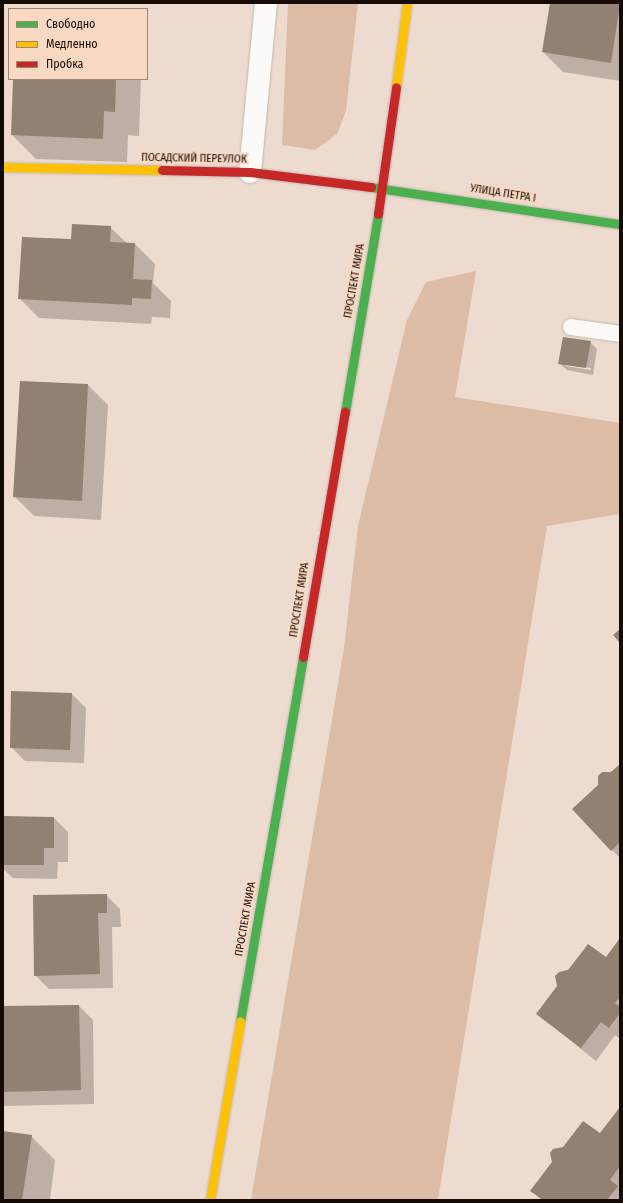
<!DOCTYPE html>
<meta charset="utf-8">
<style>
body{margin:0}
#map{position:relative;width:623px;height:1203px;overflow:hidden;background:#eddbcf;font-family:"Fira Sans Condensed",sans-serif}
div>[style]{position:absolute}
.green>*{inset:0;background:#ddbca5}
.shadow>*{inset:0;background:#0003}
.building>*{inset:0;background:#908172}
.roads{filter:drop-shadow(0 0 1px #c5b7ae) drop-shadow(0 0 1px #c5b7ae)}
.lane>*{height:16px;margin:-8px;padding:0 8px;transform-origin:8px;border-radius:8px;background:#fcfaf8}
.street>*{height:22px;margin:-11px;padding:0 11px;transform-origin:11px;border-radius:11px;background:#fcfaf8}
.fast>*{height:9px;margin:-4.5px;padding:0 4.5px;transform-origin:4.5px;border-radius:4.5px;background:#4caf50}
.slow>*{height:9px;margin:-4.5px;padding:0 4.5px;transform-origin:4.5px;border-radius:4.5px;background:#ffc107}
.jam>*{height:9px;margin:-4.5px;padding:0 4.5px;transform-origin:4.5px;border-radius:4.5px;background:#c62828}
span{translate:-50% -50%;white-space:nowrap;text-align:center;line-height:1.15;-webkit-text-stroke:4px #fad9c2;paint-order:stroke}
.street-label{font-size:11px;color:#150a04}
.frame{position:absolute;inset:0;border:4px solid #150a04;pointer-events:none}
.legend{position:absolute;left:8px;top:8px;width:140px;height:72px;box-sizing:border-box;background:#fad9c2;border:1px solid #9e8676;margin:0;padding:5px 7px;list-style:none;font-size:12px;color:#150a04}
.legend li{display:flex;align-items:center;gap:8px;height:20px}
.legend b{width:20px;border:1px solid #9e8676}
</style>
<div id="map">
<div class="green">
<i style="clip-path:polygon(288px 3px,358px 3px,346px 111px,337px 134px,315px 150px,282px 145px)"></i>
<i style="clip-path:polygon(476px 271px,455px 397px,620px 423px,620px 514px,547px 526px,438px 1200px,251px 1200px,344px 648px,358px 526px,407px 320px,426px 282px)"></i>
</div>
<div class="shadow">
<i style="clip-path:polygon(551px 3px,620px 3px,620px 81px,563px 72px,543px 52px)"></i>
<i style="clip-path:polygon(14px 79px,141px 79px,139px 136px,128px 135px,127px 162px,36px 159px,12px 135px)"></i>
<i style="clip-path:polygon(110px 227px,128px 244px,135px 244px,155px 264px,153px 283px,171px 301px,170px 318px,152px 317px,151px 324px,39px 318px,19px 298px,72px 241px)"></i>
<i style="clip-path:polygon(evenodd,590px 342px,597px 349px,593px 375px,567px 370px,559px 363px,590px 342px,566px 364px,591px 368px,591px 370px,566px 366px,566px 364px)"></i>
<i style="clip-path:polygon(88px 385px,108px 405px,101px 520px,34px 516px,14px 496px)"></i>
<i style="clip-path:polygon(72px 694px,86px 708px,84px 763px,25px 761px,11px 747px)"></i>
<i style="clip-path:polygon(620px 766px,620px 858px,612px 850px,612px 773px)"></i>
<i style="clip-path:polygon(3px 817px,54px 818px,68px 832px,68px 862px,58px 862px,57px 879px,13px 878px,3px 869px)"></i>
<i style="clip-path:polygon(106px 895px,120px 909px,121px 927px,112px 927px,113px 988px,49px 989px,35px 975px)"></i>
<i style="clip-path:polygon(620px 939px,620px 1039px,615px 1035px,596px 1061px,537px 1014px,558px 986px,606px 958px)"></i>
<i style="clip-path:polygon(79px 1006px,93px 1020px,94px 1104px,3px 1106px,3px 1007px)"></i>
<i style="clip-path:polygon(620px 1108px,620px 1200px,541px 1200px,532px 1190px,564px 1148px,600px 1135px)"></i>
<i style="clip-path:polygon(3px 1132px,31px 1136px,55px 1160px,50px 1200px,3px 1200px)"></i>
</div>
<div class="building">
<i style="clip-path:polygon(550px 3px,620px 3px,611px 63px,542px 52px)"></i>
<i style="clip-path:polygon(13px 79px,116px 79px,115px 112px,104px 111px,103px 139px,11px 135px)"></i>
<i style="clip-path:polygon(72px 224px,111px 226px,110px 242px,135px 243px,133px 279px,152px 280px,151px 299px,132px 298px,132px 305px,18px 299px,22px 237px,71px 239px)"></i>
<i style="clip-path:polygon(563px 337px,591px 341px,586px 368px,558px 364px)"></i>
<i style="clip-path:polygon(20px 381px,88px 384px,82px 501px,13px 497px)"></i>
<i style="clip-path:polygon(620px 629px,620px 643px,613px 635px)"></i>
<i style="clip-path:polygon(11px 691px,72px 693px,70px 750px,10px 748px)"></i>
<i style="clip-path:polygon(620px 764px,620px 842px,611px 851px,572px 809px,598px 785px,598px 776px,602px 772px,611px 772px)"></i>
<i style="clip-path:polygon(3px 816px,54px 817px,54px 848px,44px 848px,44px 865px,3px 865px)"></i>
<i style="clip-path:polygon(107px 894px,107px 913px,98px 913px,100px 974px,34px 976px,33px 895px)"></i>
<i style="clip-path:polygon(620px 938px,620px 997px,615px 1003px,620px 1007px,620px 1013px,609px 1028px,601px 1022px,581px 1048px,536px 1014px,557px 986px,555px 976px,559px 972px,568px 970px,588px 944px,606px 957px)"></i>
<i style="clip-path:polygon(79px 1005px,81px 1090px,3px 1092px,3px 1006px)"></i>
<i style="clip-path:polygon(620px 1107px,620px 1166px,610px 1180px,618px 1186px,607px 1200px,543px 1200px,530px 1191px,552px 1162px,550px 1153px,553px 1149px,563px 1147px,583px 1121px,600px 1133px)"></i>
<i style="clip-path:polygon(3px 1131px,32px 1135px,22px 1200px,3px 1200px)"></i>
</div>
<div class="roads">
<div class="lane">
<i style="left:571px;top:327px;width:49px;rotate:8.1deg"></i>
</div>
<div class="street">
<i style="left:250px;top:172px;width:170px;rotate:-84.6deg"></i>
</div>
<div class="fast">
<i style="left:371px;top:187px;width:252px;rotate:8.5deg"></i>
<i style="left:345px;top:412px;width:201px;rotate:-80.5deg"></i>
<i style="left:240px;top:1022px;width:370px;rotate:-80.2deg"></i>
</div>
<div class="slow">
<i style="left:396px;top:87px;width:85px;rotate:-82.5deg"></i>
<i style="left:3px;top:167px;width:159px;rotate:1.1deg"></i>
<i style="left:210px;top:1200px;width:181px;rotate:-80.4deg"></i>
</div>
<div class="jam">
<i style="left:162px;top:170px;width:88px;rotate:1.3deg"></i>
<i style="left:250px;top:172px;width:122px;rotate:7.1deg"></i>
<i style="left:378px;top:214px;width:128px;rotate:-81.9deg"></i>
<i style="left:303px;top:657px;width:249px;rotate:-80.3deg"></i>
</div>
</div>
<div class="street-label">
<span style="left:194px;top:159px;rotate:1deg">ПОСАДСКИЙ ПЕРЕУЛОК</span>
<span style="left:503px;top:194px;rotate:9deg">УЛИЦА ПЕТРА I</span>
<span style="left:355px;top:281px;rotate:-80deg">ПРОСПЕКТ МИРА</span>
<span style="left:300px;top:600px;rotate:-81deg">ПРОСПЕКТ МИРА</span>
<span style="left:246px;top:919px;rotate:-80deg">ПРОСПЕКТ МИРА</span>
</div>
<div class="frame"></div>
<ul class="legend">
<li><b style="height:5px;background:#4caf50"></b>Свободно</li>
<li><b style="height:5px;background:#ffc107"></b>Медленно</li>
<li><b style="height:5px;background:#c62828"></b>Пробка</li>
</ul>
</div>
